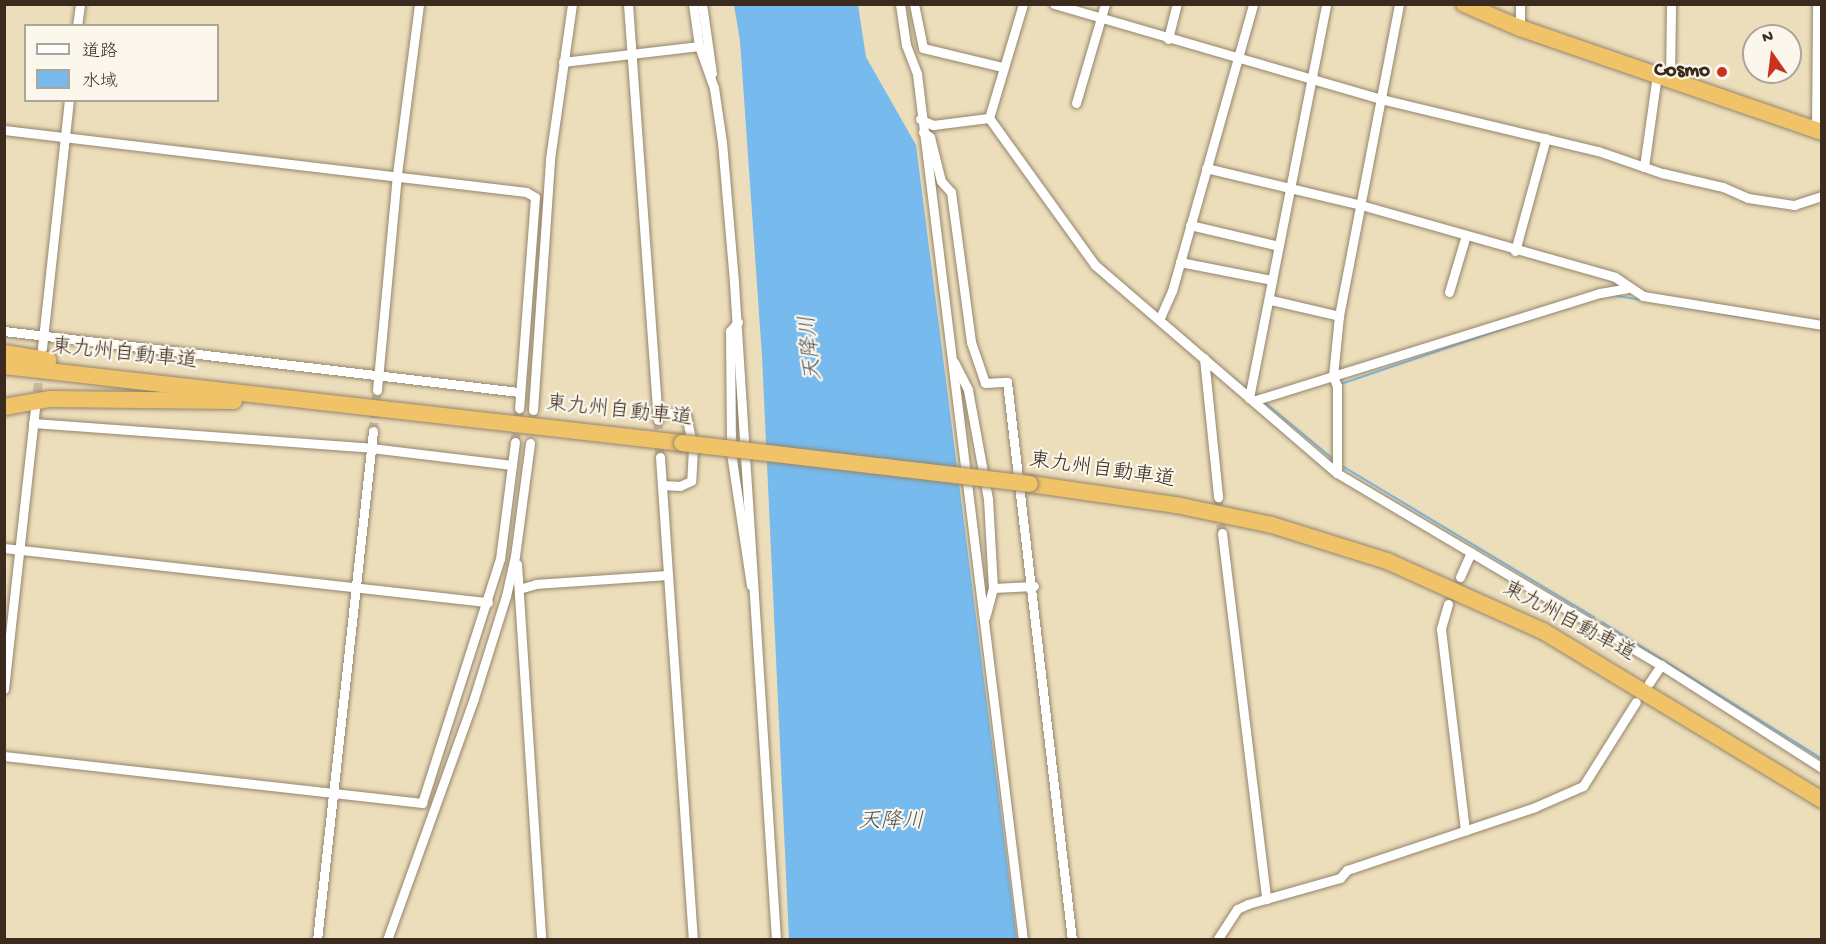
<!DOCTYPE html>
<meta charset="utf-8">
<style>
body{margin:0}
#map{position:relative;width:1826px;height:944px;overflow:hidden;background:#eddebb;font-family:"Gochi Hand","Klee One",sans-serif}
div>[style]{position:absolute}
.water>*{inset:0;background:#77baed}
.stream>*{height:2px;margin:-1px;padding:0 1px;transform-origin:1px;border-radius:1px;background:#77baed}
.street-tunnel>*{height:9px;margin-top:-4.5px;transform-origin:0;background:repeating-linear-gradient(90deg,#c9ba9c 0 9px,transparent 0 13.5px)}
.roads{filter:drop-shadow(0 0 2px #94846c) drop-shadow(0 0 2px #94846c)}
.street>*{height:9px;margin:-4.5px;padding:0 4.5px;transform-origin:4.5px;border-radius:4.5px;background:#fff}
.highway>*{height:16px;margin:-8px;padding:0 8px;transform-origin:8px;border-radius:8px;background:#f1c369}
.bridges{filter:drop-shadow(0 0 2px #94846c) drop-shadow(0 0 2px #94846c)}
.highway-bridge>*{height:16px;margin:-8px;padding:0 8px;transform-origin:8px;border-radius:8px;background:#f1c369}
.dots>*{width:16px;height:16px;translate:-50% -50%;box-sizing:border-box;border:3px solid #fbf7ec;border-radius:50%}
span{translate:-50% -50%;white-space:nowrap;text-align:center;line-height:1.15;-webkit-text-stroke:4.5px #fbf7ec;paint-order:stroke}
.poi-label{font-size:21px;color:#3b2a1e;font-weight:700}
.right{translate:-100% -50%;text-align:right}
.street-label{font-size:21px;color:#3b2a1e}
.water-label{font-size:22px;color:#4d555c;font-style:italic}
.frame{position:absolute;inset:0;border:6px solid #3b2a1e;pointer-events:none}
.legend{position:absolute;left:24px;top:24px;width:195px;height:78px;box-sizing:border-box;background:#fbf7ec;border:2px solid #aea59a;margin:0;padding:8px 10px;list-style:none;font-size:18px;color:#3b2a1e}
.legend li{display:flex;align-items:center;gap:12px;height:30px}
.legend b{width:30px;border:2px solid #aea59a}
.north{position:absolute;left:1742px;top:24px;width:60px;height:60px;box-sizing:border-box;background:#fbf7ec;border:2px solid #aea59a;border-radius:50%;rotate:346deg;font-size:16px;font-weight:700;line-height:24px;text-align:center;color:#3b2a1e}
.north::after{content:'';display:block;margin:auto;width:21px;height:27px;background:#c8321e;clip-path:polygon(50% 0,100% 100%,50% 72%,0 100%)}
</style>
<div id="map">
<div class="water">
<i style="clip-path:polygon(734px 5px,858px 5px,866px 57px,916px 145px,1017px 939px,789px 939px,762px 356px,740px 41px)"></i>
</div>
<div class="stream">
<i style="left:1612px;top:295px;width:29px;rotate:10deg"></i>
<i style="left:1671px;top:305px;width:84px;rotate:9.6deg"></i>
<i style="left:1341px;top:384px;width:202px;rotate:-18.8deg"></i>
<i style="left:1263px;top:401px;width:89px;rotate:39.6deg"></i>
<i style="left:1344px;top:467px;width:292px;rotate:31deg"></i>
<i style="left:1602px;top:622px;width:259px;rotate:31.9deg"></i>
</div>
<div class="street-tunnel">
<i style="left:36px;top:405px;width:37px;rotate:-84deg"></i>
<i style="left:658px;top:420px;width:37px;rotate:87deg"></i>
<i style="left:373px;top:431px;width:41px;rotate:-84.4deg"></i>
<i style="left:515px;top:442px;width:34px;rotate:-83deg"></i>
<i style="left:1218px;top:497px;width:36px;rotate:84deg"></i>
</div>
<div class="roads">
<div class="street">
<i style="left:628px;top:4px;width:417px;rotate:85.9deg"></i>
<i style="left:693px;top:4px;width:42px;rotate:81.9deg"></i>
<i style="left:699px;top:46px;width:45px;rotate:70.3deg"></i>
<i style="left:714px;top:88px;width:55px;rotate:81.6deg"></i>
<i style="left:722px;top:142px;width:142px;rotate:85.1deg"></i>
<i style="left:734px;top:283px;width:658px;rotate:86.34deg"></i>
<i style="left:702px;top:4px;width:70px;rotate:81.8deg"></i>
<i style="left:900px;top:4px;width:41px;rotate:81.7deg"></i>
<i style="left:906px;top:45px;width:31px;rotate:69deg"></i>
<i style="left:917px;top:74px;width:872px;rotate:83.02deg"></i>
<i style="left:914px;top:4px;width:45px;rotate:78.4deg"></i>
<i style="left:923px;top:48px;width:82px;rotate:13.4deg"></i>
<i style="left:1054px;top:4px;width:341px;rotate:16.2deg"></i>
<i style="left:1381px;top:99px;width:223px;rotate:13.5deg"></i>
<i style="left:1598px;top:151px;width:68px;rotate:19deg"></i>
<i style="left:1662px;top:173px;width:63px;rotate:12.9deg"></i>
<i style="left:1723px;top:187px;width:27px;rotate:24deg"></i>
<i style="left:1748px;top:198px;width:47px;rotate:8.7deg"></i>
<i style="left:1794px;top:205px;width:29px;rotate:-18deg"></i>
<i style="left:77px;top:26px;width:22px;rotate:-82deg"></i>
<i style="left:1520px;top:28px;width:24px;rotate:-90deg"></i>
<i style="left:1168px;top:39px;width:36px;rotate:-76deg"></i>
<i style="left:563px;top:62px;width:137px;rotate:-6.7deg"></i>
<i style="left:1670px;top:80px;width:76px;rotate:-89.2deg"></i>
<i style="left:1076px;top:103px;width:103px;rotate:-73.7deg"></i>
<i style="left:989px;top:118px;width:119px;rotate:-73.4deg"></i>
<i style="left:920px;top:119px;width:14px;rotate:25deg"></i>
<i style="left:933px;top:125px;width:56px;rotate:-7.1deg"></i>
<i style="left:989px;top:118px;width:181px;rotate:54.2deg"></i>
<i style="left:1095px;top:265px;width:319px;rotate:40.7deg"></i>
<i style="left:1337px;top:473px;width:377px;rotate:30.7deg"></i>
<i style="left:1661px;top:665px;width:191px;rotate:32.6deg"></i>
<i style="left:4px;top:130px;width:526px;rotate:6.77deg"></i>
<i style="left:526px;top:192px;width:10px;rotate:29deg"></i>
<i style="left:535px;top:197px;width:212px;rotate:94.3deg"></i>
<i style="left:1816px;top:130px;width:126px;rotate:-89.5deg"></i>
<i style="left:923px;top:132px;width:9px;rotate:36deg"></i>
<i style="left:930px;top:137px;width:45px;rotate:76deg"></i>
<i style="left:941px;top:181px;width:15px;rotate:48deg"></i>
<i style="left:951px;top:192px;width:151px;rotate:82.4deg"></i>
<i style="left:971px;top:342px;width:43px;rotate:71.1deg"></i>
<i style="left:985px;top:383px;width:22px;rotate:-3deg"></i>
<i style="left:1007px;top:382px;width:562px;rotate:83.36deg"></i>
<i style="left:1644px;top:167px;width:93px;rotate:-82deg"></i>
<i style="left:1206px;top:168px;width:159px;rotate:13.4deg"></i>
<i style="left:1361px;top:205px;width:264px;rotate:15.8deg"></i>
<i style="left:1615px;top:277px;width:34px;rotate:34deg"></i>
<i style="left:1643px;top:296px;width:181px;rotate:9.2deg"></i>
<i style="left:1190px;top:225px;width:91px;rotate:13.3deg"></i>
<i style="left:1515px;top:251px;width:117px;rotate:-74.7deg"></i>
<i style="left:1180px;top:262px;width:94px;rotate:11.1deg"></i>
<i style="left:1449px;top:292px;width:59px;rotate:-73.4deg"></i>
<i style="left:1271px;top:300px;width:70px;rotate:13.2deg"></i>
<i style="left:1159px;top:320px;width:32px;rotate:-66deg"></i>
<i style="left:1172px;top:291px;width:298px;rotate:-74.2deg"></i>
<i style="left:738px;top:322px;width:12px;rotate:132deg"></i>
<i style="left:730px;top:331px;width:122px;rotate:89.5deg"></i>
<i style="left:731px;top:453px;width:134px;rotate:81.4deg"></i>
<i style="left:4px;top:331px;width:519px;rotate:6.76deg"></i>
<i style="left:42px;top:348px;width:249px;rotate:-83.8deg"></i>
<i style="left:1204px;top:358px;width:140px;rotate:84.2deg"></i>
<i style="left:954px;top:362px;width:31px;rotate:63deg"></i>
<i style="left:968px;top:390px;width:111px;rotate:79.6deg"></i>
<i style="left:988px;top:499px;width:89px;rotate:86.8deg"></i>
<i style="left:993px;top:588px;width:30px;rotate:105deg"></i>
<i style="left:377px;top:390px;width:217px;rotate:-84.7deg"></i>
<i style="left:397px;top:174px;width:171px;rotate:-82.6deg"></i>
<i style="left:1249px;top:398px;width:401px;rotate:-78.9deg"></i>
<i style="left:1256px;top:400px;width:360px;rotate:-17.3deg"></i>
<i style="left:1600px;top:293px;width:27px;rotate:-10deg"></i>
<i style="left:533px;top:410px;width:252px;rotate:-86.1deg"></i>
<i style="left:550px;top:159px;width:157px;rotate:-81.9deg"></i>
<i style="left:657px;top:411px;width:29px;rotate:8deg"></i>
<i style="left:686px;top:415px;width:34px;rotate:78deg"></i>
<i style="left:693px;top:448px;width:33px;rotate:93deg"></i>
<i style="left:691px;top:481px;width:12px;rotate:156deg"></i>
<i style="left:680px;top:486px;width:18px;rotate:-177deg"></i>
<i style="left:33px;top:423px;width:339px;rotate:4.2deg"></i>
<i style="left:371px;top:448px;width:142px;rotate:6.9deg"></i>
<i style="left:660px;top:457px;width:484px;rotate:86.1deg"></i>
<i style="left:1337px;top:473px;width:87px;rotate:-90deg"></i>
<i style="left:1337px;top:386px;width:11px;rotate:-112deg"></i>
<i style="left:1333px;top:376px;width:60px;rotate:-84.3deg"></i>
<i style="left:1339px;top:316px;width:318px;rotate:-79.1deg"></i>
<i style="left:1222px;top:533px;width:369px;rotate:83.1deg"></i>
<i style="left:4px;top:548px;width:487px;rotate:6.4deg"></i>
<i style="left:517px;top:564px;width:377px;rotate:86.3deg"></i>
<i style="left:1460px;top:577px;width:27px;rotate:-66deg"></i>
<i style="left:993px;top:588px;width:41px;rotate:-2.8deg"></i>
<i style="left:519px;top:589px;width:18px;rotate:-16deg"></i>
<i style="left:536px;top:584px;width:131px;rotate:-3.9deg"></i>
<i style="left:1448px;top:604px;width:26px;rotate:106deg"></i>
<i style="left:1441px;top:629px;width:203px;rotate:83.2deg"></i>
<i style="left:1649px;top:683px;width:22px;rotate:-56deg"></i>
<i style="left:4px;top:689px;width:284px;rotate:-83.7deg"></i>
<i style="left:4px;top:756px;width:421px;rotate:6.4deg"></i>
<i style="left:422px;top:803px;width:256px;rotate:-72.3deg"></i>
<i style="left:500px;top:559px;width:118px;rotate:-82.7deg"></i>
<i style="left:317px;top:940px;width:512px;rotate:-83.72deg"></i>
<i style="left:387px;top:940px;width:257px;rotate:-70.2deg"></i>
<i style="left:474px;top:698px;width:107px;rotate:-72.6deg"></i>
<i style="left:506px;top:596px;width:41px;rotate:-77.3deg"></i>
<i style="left:515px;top:556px;width:114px;rotate:-82.4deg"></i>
<i style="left:1217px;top:940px;width:37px;rotate:-57deg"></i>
<i style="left:1237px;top:909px;width:12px;rotate:-24deg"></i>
<i style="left:1248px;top:904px;width:96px;rotate:-15.8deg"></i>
<i style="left:1340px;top:878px;width:11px;rotate:-49deg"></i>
<i style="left:1347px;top:870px;width:198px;rotate:-18.5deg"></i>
<i style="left:1535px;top:807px;width:52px;rotate:-23.6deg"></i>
<i style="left:1583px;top:786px;width:99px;rotate:-57.8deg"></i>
</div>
<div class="highway">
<i style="left:1464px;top:4px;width:61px;rotate:23.2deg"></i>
<i style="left:1520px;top:28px;width:319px;rotate:19deg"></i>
<i style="left:4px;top:353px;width:45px;rotate:9deg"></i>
<i style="left:4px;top:366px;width:682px;rotate:6.48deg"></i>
<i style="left:4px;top:407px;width:47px;rotate:-9.9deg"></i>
<i style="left:50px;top:399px;width:184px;rotate:0.6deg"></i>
<i style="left:1030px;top:484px;width:148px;rotate:8.2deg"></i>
<i style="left:1176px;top:505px;width:98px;rotate:11.8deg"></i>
<i style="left:1272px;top:525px;width:121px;rotate:17.4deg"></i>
<i style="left:1387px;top:561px;width:171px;rotate:24.2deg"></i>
<i style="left:1543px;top:631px;width:326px;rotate:31.2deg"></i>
</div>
</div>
<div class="bridges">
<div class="highway-bridge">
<i style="left:682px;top:443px;width:350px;rotate:6.7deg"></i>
</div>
</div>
<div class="dots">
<i style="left:1722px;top:72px;background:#c8321e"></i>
</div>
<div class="poi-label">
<span class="right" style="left:1710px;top:72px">Cosmo</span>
</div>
<div class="street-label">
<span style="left:124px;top:356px;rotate:6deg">東九州自動車道</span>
<span style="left:619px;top:413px;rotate:6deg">東九州自動車道</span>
<span style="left:1102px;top:472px;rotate:8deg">東九州自動車道</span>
<span style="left:1568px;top:623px;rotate:28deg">東九州自動車道</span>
</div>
<div class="water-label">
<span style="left:813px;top:348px;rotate:-96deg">天降川</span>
<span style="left:891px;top:824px">天降川</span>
</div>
<div class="frame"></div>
<ul class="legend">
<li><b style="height:8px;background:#fff"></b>道路</li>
<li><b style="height:16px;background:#77baed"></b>水域</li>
</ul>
<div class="north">N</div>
</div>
